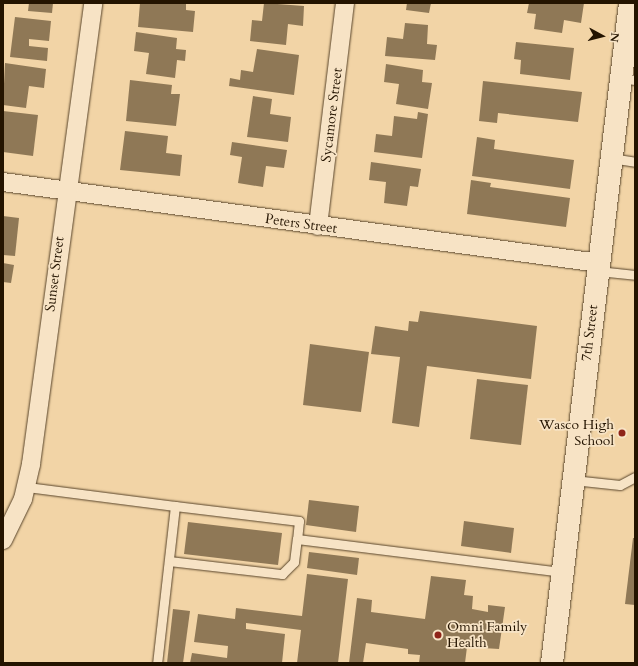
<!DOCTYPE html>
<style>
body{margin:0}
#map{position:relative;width:638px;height:666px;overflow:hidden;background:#f2d4a6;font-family:Cardo,serif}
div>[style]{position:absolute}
.building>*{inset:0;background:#8f7856}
.roads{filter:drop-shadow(0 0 1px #58442a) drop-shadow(0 0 1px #58442a)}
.service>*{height:9px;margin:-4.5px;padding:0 4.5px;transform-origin:4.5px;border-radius:4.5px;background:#f7e3c5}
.minor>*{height:18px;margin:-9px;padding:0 9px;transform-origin:9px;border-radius:9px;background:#f7e3c5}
.tertiary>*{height:22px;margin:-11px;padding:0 11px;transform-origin:11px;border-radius:11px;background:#f7e3c5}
.dots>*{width:11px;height:11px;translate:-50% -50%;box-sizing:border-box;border:2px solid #f7e3c5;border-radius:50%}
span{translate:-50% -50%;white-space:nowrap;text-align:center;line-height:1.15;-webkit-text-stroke:3.5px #f7e3c5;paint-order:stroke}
.street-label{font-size:14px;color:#241400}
.poi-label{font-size:14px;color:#241400}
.right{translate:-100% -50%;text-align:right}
.left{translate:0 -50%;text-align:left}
.frame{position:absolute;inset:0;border:4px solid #241400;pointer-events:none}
.north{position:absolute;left:582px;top:16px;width:40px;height:40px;-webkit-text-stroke:3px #f7e3c5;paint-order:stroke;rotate:97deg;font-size:11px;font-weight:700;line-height:16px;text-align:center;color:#241400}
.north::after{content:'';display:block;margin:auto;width:14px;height:18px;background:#241400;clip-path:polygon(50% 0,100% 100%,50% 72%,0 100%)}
</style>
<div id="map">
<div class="building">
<i style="clip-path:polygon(29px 3px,53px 3px,52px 13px,28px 11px)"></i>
<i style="clip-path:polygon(140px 3px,186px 3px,186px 10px,195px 11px,193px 32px,138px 27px)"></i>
<i style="clip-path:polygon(264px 3px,304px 6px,303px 26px,288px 24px,286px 45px,250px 41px,252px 20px,262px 21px)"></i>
<i style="clip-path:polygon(407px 3px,431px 3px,429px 13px,406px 10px)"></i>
<i style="clip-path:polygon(529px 3px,584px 3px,581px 23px,564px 20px,562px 33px,534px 29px,536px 14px,527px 13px)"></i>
<i style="clip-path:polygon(15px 17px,51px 21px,49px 41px,29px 39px,29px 46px,48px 48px,47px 61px,10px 57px)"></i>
<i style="clip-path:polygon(405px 23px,428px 25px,427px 44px,437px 45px,435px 60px,385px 56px,387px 37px,403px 39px)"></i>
<i style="clip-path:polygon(136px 32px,177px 38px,176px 49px,186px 50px,185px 61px,177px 60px,175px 78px,146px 74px,149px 53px,134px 51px)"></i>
<i style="clip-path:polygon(516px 42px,574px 48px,570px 80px,520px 74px,521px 60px,514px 59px)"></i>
<i style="clip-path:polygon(257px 49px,299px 55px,294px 95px,229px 86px,230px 78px,240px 80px,241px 70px,253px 72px)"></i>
<i style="clip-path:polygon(5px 63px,46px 69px,44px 88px,29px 86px,26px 108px,3px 105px)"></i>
<i style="clip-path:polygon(386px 64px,423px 70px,422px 82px,432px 83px,428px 109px,396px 104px,399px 84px,384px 82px)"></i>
<i style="clip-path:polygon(130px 80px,172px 85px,171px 94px,180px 94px,176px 126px,126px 121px)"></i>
<i style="clip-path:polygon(483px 81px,582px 92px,578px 122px,498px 113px,497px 123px,479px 121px)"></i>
<i style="clip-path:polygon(253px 96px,272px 99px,270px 114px,291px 117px,288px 142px,247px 137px)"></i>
<i style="clip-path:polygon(3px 111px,38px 115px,33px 156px,3px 152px)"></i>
<i style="clip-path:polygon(418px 112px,428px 114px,422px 158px,374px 152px,376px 134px,392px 136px,394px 116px,417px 119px)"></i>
<i style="clip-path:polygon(125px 131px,168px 136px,166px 153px,182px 155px,180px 176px,120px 170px)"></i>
<i style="clip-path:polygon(477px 137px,495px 140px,494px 149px,574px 160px,570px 189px,472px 176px)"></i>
<i style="clip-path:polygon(232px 142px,287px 150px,284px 168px,266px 166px,263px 187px,238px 183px,242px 157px,230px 155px)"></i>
<i style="clip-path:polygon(371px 162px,421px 169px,418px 187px,410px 186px,407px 206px,384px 203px,386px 182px,369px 180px)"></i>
<i style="clip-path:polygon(471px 180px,491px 183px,490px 187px,570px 198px,566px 227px,467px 214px)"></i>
<i style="clip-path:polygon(3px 216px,19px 218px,15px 256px,3px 255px)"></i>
<i style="clip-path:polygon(3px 263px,14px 265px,11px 283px,3px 282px)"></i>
<i style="clip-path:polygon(420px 311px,537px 326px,531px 379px,427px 366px,419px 427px,392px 423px,400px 357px,371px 354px,375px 326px,408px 331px,409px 321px,418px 322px)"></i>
<i style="clip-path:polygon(310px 344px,369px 352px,361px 412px,303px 405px)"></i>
<i style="clip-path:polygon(477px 379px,528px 385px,521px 445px,470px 439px)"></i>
<i style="clip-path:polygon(309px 500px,359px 506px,356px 532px,306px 525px)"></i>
<i style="clip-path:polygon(464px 521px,514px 528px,511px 553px,461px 546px)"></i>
<i style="clip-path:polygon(188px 522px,282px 533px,278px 565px,184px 554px)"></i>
<i style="clip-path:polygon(633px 538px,635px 538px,635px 605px,625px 604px)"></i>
<i style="clip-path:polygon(309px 552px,359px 558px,357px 575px,307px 568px)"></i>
<i style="clip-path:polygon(307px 574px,348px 579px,338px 663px,297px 663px,301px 630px,246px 623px,246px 629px,285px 634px,282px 663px,190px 663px,192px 653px,227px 658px,228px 646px,194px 642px,198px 614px,235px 619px,236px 608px,302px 616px)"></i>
<i style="clip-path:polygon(431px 576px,466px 580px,464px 595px,473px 596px,472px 609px,488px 612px,488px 605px,505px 607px,499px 649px,467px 647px,465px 663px,419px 663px,420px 655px,408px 654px,408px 649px,366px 643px,363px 663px,349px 663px,357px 598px,372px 600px,371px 612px,425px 619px)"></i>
<i style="clip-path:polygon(173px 609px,190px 611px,183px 663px,167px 663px)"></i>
</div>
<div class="roads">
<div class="service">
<i style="left:621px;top:78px;width:14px;rotate:8deg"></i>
<i style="left:611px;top:158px;width:24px;rotate:9deg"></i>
<i style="left:598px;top:271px;width:37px;rotate:6deg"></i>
<i style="left:573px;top:480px;width:47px;rotate:6.1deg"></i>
<i style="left:620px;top:485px;width:17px;rotate:-28deg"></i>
<i style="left:27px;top:487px;width:149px;rotate:7.3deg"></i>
<i style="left:175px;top:506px;width:158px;rotate:96.5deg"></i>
<i style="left:175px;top:506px;width:125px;rotate:6.9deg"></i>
<i style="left:299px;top:521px;width:18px;rotate:96deg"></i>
<i style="left:297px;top:539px;width:268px;rotate:7.1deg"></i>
<i style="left:169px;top:561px;width:114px;rotate:6.6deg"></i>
<i style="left:282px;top:574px;width:17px;rotate:-45deg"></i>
<i style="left:294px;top:562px;width:23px;rotate:-83deg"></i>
</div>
<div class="minor">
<i style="left:3px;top:182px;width:601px;rotate:7.74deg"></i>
<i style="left:318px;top:226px;width:225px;rotate:-83.1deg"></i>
<i style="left:3px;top:540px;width:46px;rotate:-64deg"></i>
<i style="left:23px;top:499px;width:36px;rotate:-77deg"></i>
<i style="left:31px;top:464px;width:465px;rotate:-82.3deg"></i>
</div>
<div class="tertiary">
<i style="left:552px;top:663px;width:665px;rotate:-83.26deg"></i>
</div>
</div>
<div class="dots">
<i style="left:622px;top:433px;background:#8f2418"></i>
<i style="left:438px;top:635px;background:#8f2418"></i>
</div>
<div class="street-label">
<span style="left:332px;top:115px;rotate:-83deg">Sycamore Street</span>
<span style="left:301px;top:224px;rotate:8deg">Peters Street</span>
<span style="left:55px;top:274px;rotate:-83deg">Sunset Street</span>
<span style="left:590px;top:333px;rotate:-83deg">7th Street</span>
</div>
<div class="poi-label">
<span class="right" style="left:614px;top:433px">Wasco High<br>School</span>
<span class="left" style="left:447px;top:635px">Omni Family<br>Health</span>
</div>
<div class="frame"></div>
<div class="north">N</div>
</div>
